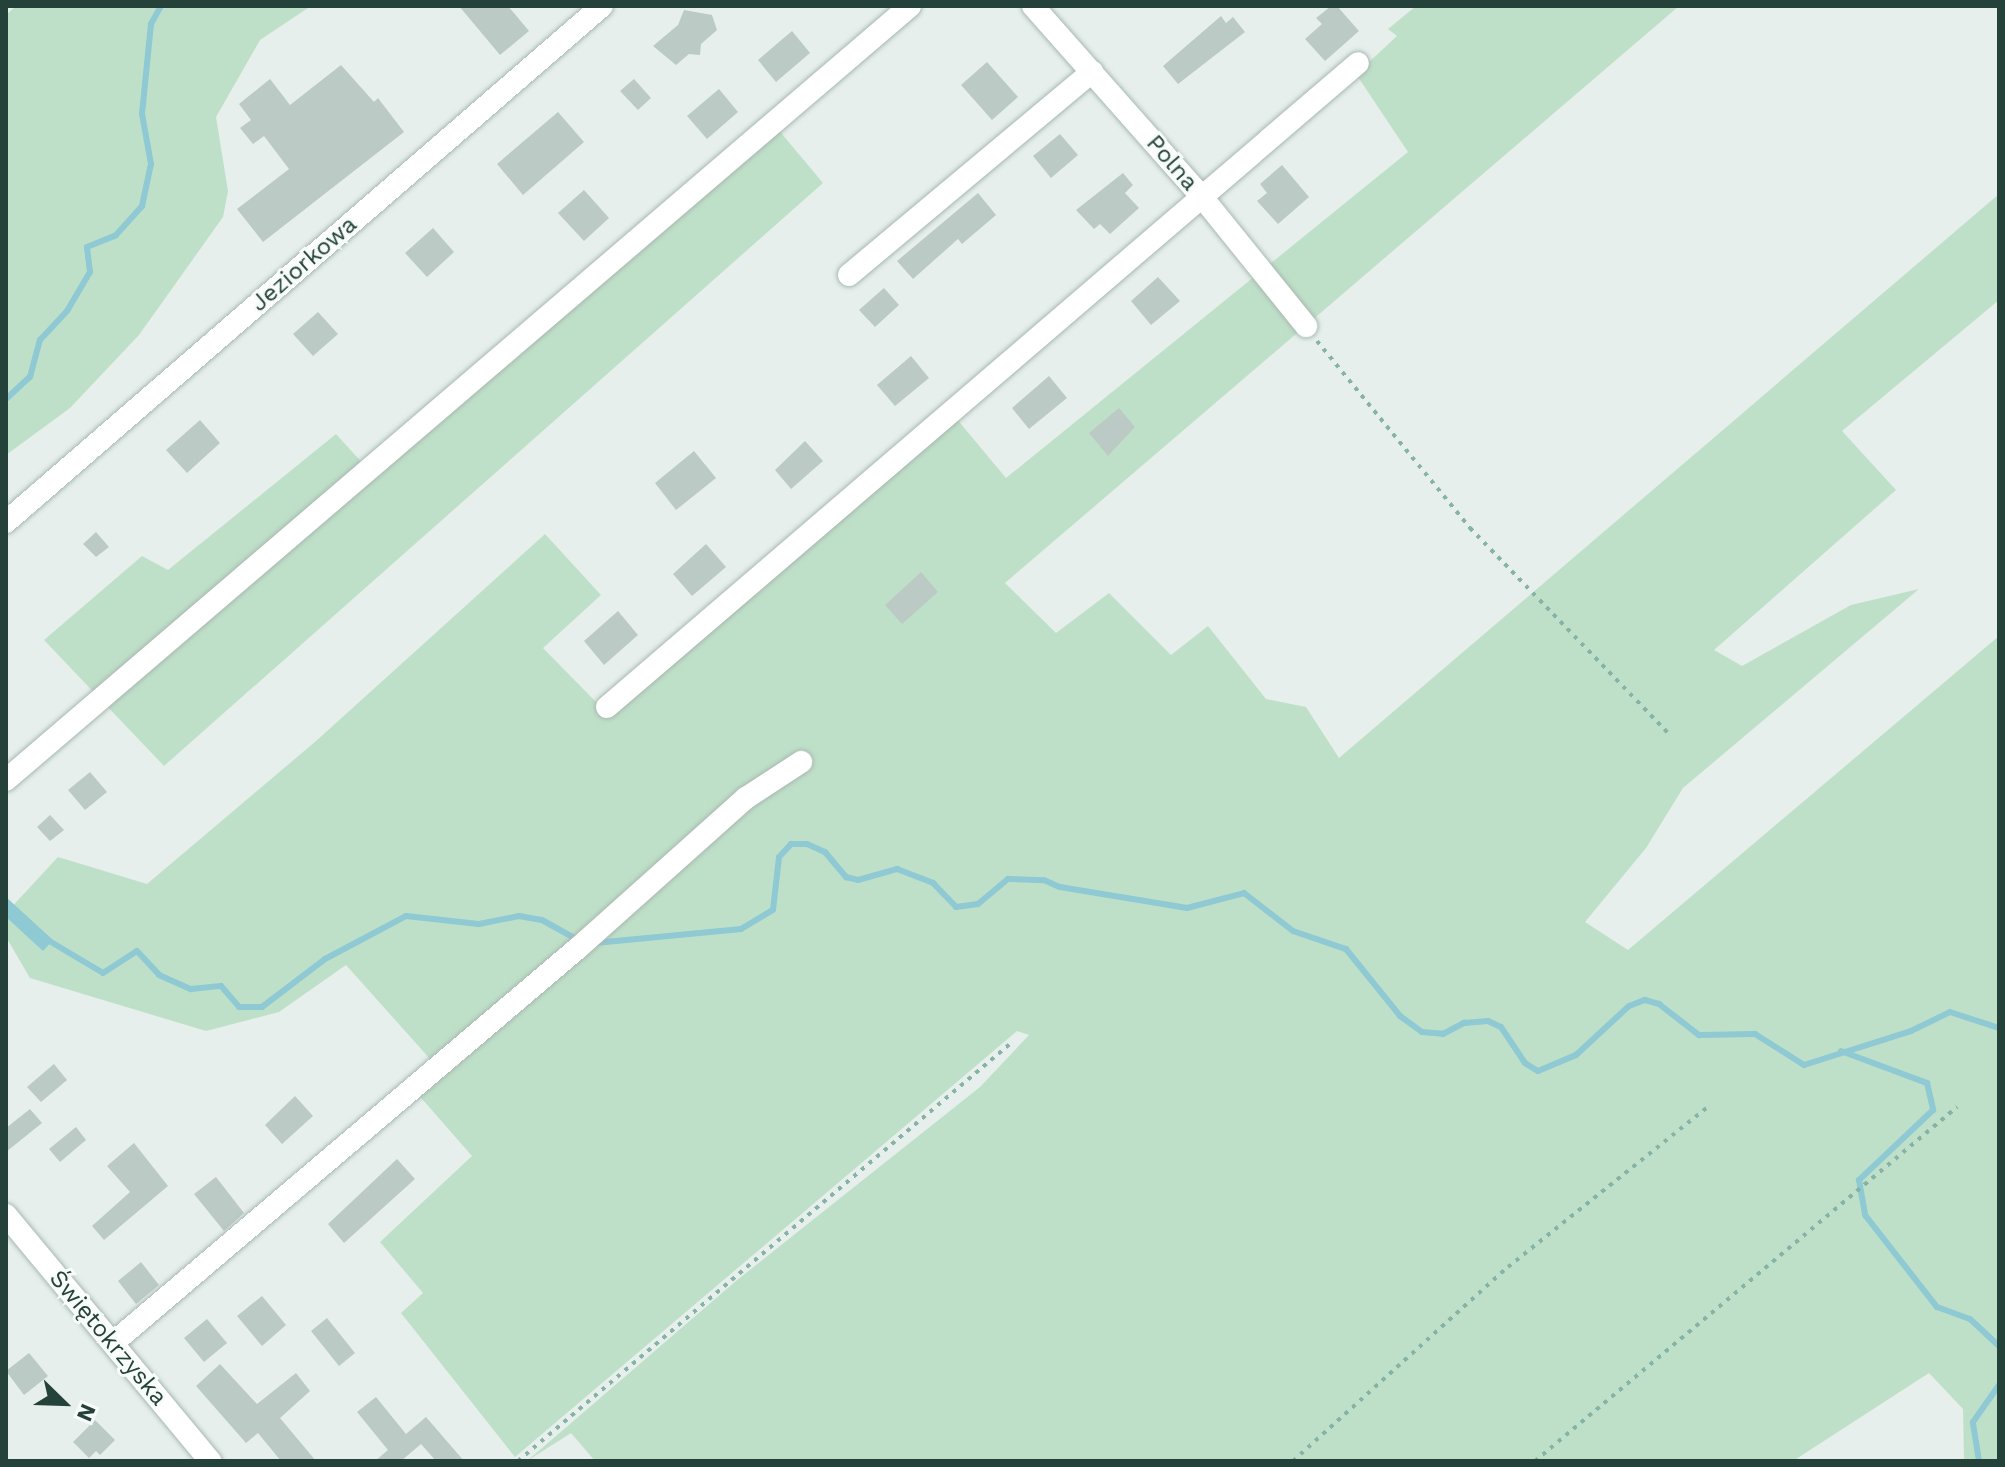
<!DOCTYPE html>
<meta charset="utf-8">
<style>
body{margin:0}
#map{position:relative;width:2005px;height:1467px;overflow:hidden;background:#e6efeb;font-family:"Work Sans",sans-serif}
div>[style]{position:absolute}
.green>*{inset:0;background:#bfe0c8}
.water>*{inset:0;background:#8ec9d4}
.stream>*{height:6px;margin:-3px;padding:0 3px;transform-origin:3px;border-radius:3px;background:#8ec9d4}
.building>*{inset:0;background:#bbcac4}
.path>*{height:4px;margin-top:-2px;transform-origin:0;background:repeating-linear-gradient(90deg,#86b3a5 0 4px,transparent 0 10px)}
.roads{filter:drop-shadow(0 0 2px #a8b8b2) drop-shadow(0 0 2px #a8b8b2)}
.minor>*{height:22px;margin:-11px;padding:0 11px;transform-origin:11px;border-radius:11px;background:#fff}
span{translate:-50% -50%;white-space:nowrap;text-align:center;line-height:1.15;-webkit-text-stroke:6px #f7fbf9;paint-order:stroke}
.street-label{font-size:24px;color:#24423a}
.frame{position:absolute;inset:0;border:8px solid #24423a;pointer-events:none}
.north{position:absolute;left:24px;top:1363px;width:80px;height:80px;-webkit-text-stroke:6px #f7fbf9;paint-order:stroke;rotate:113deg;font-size:22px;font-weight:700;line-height:32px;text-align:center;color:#24423a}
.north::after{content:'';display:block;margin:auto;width:28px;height:36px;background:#24423a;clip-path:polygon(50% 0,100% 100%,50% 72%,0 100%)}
</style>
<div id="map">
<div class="green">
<i style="clip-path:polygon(16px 6px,311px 6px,260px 40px,216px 117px,228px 191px,223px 217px,139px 335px,70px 408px,6px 455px,6px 15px)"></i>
<i style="clip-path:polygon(1416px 6px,1679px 6px,1005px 583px,1056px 633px,1109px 593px,1171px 655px,1208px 626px,1266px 699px,1306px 707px,1339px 758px,1999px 194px,1999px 300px,1842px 431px,1896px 490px,1714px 650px,1742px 666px,1851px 605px,1919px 589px,1683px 788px,1646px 848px,1585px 922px,1628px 950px,1999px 636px,1999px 1461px,1964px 1461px,1963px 1409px,1929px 1373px,1793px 1461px,595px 1461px,571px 1433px,527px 1461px,736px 1281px,980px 1087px,1029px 1035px,1017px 1031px,515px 1457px,401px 1313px,423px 1293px,380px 1242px,472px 1156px,408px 1083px,431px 1060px,346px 965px,279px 1012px,206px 1031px,30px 978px,6px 937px,6px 913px,58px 857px,147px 884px,316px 741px,545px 534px,601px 595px,543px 648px,598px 704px,956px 418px,1006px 478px,1408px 152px,1356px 74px,1397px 36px,1388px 29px)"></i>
<i style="clip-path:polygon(777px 128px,823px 183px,164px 766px,44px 640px,142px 556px,168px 570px,336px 434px,376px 478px)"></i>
</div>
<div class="water">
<i style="clip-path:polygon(6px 897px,53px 940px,43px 951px,6px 917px)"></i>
</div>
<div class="stream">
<i style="left:6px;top:399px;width:33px;rotate:-43deg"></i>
<i style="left:30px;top:377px;width:38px;rotate:-75deg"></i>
<i style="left:40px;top:340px;width:40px;rotate:-47deg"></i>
<i style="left:67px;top:311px;width:45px;rotate:-59.5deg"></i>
<i style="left:90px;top:272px;width:25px;rotate:-97deg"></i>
<i style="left:87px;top:247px;width:31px;rotate:-22deg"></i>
<i style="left:116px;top:235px;width:39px;rotate:-48deg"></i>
<i style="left:142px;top:206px;width:43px;rotate:-77.9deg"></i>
<i style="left:151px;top:164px;width:51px;rotate:-100.2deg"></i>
<i style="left:142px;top:114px;width:90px;rotate:-84.3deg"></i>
<i style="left:151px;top:24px;width:21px;rotate:-61deg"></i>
<i style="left:46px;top:939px;width:66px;rotate:30.8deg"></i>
<i style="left:103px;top:973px;width:40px;rotate:-32.9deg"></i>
<i style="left:137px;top:951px;width:33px;rotate:47deg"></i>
<i style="left:159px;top:975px;width:35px;rotate:24deg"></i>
<i style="left:191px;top:989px;width:30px;rotate:-6deg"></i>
<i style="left:221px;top:986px;width:28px;rotate:49deg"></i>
<i style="left:239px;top:1007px;width:23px"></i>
<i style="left:262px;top:1007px;width:79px;rotate:-37.3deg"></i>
<i style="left:325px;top:959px;width:92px;rotate:-28deg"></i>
<i style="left:406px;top:916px;width:73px;rotate:6.3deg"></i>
<i style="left:479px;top:924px;width:41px;rotate:-11.3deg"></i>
<i style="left:519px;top:916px;width:23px;rotate:10deg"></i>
<i style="left:542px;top:920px;width:43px;rotate:28.9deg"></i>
<i style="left:595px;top:943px;width:147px;rotate:-5.5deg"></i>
<i style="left:741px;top:929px;width:37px;rotate:-31deg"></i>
<i style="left:773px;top:910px;width:53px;rotate:-83.5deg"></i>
<i style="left:779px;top:857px;width:18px;rotate:-47deg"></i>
<i style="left:791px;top:844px;width:16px"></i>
<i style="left:807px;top:844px;width:20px;rotate:24deg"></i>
<i style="left:825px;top:852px;width:33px;rotate:50deg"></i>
<i style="left:846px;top:877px;width:12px;rotate:14deg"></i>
<i style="left:858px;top:880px;width:41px;rotate:-15.8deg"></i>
<i style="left:897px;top:869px;width:39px;rotate:21deg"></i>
<i style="left:933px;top:883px;width:33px;rotate:46deg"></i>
<i style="left:956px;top:907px;width:22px;rotate:-8deg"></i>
<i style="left:978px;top:904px;width:39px;rotate:-40deg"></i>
<i style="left:1008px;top:879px;width:36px;rotate:2deg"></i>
<i style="left:1044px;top:880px;width:17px;rotate:24deg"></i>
<i style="left:1060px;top:887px;width:129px;rotate:9.4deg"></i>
<i style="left:1187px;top:908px;width:59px;rotate:-14.7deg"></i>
<i style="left:1244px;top:893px;width:62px;rotate:37.8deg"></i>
<i style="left:1293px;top:931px;width:56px;rotate:18.8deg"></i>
<i style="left:1346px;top:949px;width:86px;rotate:51.1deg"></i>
<i style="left:1400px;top:1016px;width:27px;rotate:36deg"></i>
<i style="left:1422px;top:1032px;width:21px;rotate:5deg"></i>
<i style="left:1443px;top:1034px;width:24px;rotate:-28deg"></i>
<i style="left:1464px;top:1023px;width:24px;rotate:-5deg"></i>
<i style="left:1488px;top:1021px;width:14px;rotate:25deg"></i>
<i style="left:1501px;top:1027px;width:43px;rotate:56.3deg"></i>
<i style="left:1525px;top:1063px;width:15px;rotate:32deg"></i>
<i style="left:1538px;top:1071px;width:41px;rotate:-22.8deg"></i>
<i style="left:1576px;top:1055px;width:72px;rotate:-42.8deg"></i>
<i style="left:1629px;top:1006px;width:17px;rotate:-21deg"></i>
<i style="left:1645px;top:1000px;width:15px;rotate:16deg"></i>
<i style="left:1659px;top:1004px;width:51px;rotate:37.8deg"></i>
<i style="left:1699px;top:1035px;width:56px;rotate:-1deg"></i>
<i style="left:1755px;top:1034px;width:58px;rotate:32.3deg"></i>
<i style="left:1804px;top:1065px;width:112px;rotate:-17.6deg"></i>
<i style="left:1911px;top:1031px;width:43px;rotate:-26deg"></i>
<i style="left:1950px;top:1012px;width:52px;rotate:18.1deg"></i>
<i style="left:1841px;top:1051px;width:92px;rotate:20.4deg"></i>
<i style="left:1927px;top:1083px;width:28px;rotate:77deg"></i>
<i style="left:1933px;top:1110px;width:102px;rotate:136.6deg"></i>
<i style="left:1859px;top:1180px;width:36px;rotate:80deg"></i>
<i style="left:1865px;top:1215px;width:117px;rotate:52deg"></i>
<i style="left:1937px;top:1307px;width:35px;rotate:20deg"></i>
<i style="left:1970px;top:1319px;width:40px;rotate:43deg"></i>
<i style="left:1979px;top:1461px;width:39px;rotate:-99deg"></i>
<i style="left:1973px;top:1422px;width:45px;rotate:-54.9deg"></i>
</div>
<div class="building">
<i style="clip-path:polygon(459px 6px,508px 6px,529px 31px,500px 55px)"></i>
<i style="clip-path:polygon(1331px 6px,1337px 6px,1359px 31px,1325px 61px,1305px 39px,1322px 24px,1316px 18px)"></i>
<i style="clip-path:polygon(684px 10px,712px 15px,717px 30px,701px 44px,700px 55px,689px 54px,676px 65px,653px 46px,678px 25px)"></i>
<i style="clip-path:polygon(1221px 16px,1226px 23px,1233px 17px,1245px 32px,1178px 84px,1163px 66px)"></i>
<i style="clip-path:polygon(792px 31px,810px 53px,776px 82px,758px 60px)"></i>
<i style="clip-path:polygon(987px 62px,1018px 97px,992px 120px,961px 85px)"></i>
<i style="clip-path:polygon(341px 65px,374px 102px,378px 98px,404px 132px,263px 242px,237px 209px,289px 169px,264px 136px,253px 144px,240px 128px,251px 120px,239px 104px,270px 79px,290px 105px)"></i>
<i style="clip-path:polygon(634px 79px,651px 98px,638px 110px,620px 91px)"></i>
<i style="clip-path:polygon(719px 89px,738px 112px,707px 139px,687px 116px)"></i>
<i style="clip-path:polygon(558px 112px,584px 142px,523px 195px,497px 164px)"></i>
<i style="clip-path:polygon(1060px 134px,1078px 155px,1051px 178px,1033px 156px)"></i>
<i style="clip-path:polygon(1282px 165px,1309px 197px,1278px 224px,1257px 201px,1267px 193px,1260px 184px)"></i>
<i style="clip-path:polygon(1123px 173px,1133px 185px,1125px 193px,1139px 208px,1110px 234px,1100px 224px,1094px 229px,1076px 210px)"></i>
<i style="clip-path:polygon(584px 190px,609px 218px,584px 241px,558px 213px)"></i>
<i style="clip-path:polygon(978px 193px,996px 215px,962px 244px,958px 239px,913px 279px,897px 261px)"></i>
<i style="clip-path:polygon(433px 228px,454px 252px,427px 277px,405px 253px)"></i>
<i style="clip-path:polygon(1158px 277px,1180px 301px,1151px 325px,1131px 301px)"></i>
<i style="clip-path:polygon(884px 288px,899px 305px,875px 327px,859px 310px)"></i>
<i style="clip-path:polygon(318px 312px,338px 334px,313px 356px,293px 334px)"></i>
<i style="clip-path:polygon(911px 356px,929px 378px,895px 406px,877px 385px)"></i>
<i style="clip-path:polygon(1049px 376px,1067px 398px,1029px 429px,1012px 408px)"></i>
<i style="clip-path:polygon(1119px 408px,1135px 427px,1108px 456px,1089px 433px)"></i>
<i style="clip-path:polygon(200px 420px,220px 443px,187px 473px,166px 450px)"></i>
<i style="clip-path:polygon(805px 441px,823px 461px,791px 489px,775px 470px)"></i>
<i style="clip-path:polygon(694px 451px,716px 478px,676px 510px,655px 483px)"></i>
<i style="clip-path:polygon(96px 532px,109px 547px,96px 557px,83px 544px)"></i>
<i style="clip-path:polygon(706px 544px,726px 567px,692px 596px,673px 574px)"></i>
<i style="clip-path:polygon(921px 572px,938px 592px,902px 624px,885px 605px)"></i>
<i style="clip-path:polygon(618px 611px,638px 635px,604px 665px,584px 641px)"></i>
<i style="clip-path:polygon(90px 772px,107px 792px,85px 810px,68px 790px)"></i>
<i style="clip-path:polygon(50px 815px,64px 830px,50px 841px,37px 827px)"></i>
<i style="clip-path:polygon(54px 1064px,67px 1080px,41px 1102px,27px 1087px)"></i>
<i style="clip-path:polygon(295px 1096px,313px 1116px,282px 1144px,265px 1125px)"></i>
<i style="clip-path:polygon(30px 1109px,42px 1123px,6px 1152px,6px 1128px)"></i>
<i style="clip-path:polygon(76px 1127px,86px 1140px,60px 1162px,49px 1149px)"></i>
<i style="clip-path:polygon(134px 1143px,168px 1186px,104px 1240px,92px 1226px,130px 1192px,107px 1166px)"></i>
<i style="clip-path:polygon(397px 1159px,415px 1179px,344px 1243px,328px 1224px)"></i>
<i style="clip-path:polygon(216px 1177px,244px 1213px,224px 1231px,194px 1194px)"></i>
<i style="clip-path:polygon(141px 1262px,159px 1285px,136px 1304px,118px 1281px)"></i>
<i style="clip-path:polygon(262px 1296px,286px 1325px,262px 1346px,237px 1316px)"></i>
<i style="clip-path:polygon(327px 1318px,355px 1353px,339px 1366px,311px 1331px)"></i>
<i style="clip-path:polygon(207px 1319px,227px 1343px,204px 1362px,184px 1338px)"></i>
<i style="clip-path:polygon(29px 1353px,48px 1376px,24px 1395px,6px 1371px)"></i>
<i style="clip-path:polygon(220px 1364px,257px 1404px,296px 1373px,310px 1391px,280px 1418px,316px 1461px,281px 1461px,258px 1433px,246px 1443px,196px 1386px)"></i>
<i style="clip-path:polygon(376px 1397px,406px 1434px,426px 1417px,464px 1461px,436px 1461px,421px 1444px,401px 1461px,375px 1461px,388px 1450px,357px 1412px)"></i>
<i style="clip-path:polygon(95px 1420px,115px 1440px,100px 1455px,96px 1451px,89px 1458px,73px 1442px)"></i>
</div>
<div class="path">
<i style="left:1317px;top:341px;width:242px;rotate:50.7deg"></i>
<i style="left:1470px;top:528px;width:288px;rotate:46deg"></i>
<i style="left:518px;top:1461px;width:646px;rotate:-40.29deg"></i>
<i style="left:1293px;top:1461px;width:290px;rotate:-42.1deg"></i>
<i style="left:1508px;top:1267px;width:259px;rotate:-38.7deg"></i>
<i style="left:1535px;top:1461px;width:551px;rotate:-39.99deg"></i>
</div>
<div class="roads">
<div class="minor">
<i style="left:1033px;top:6px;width:255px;rotate:48.5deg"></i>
<i style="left:1202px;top:197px;width:166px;rotate:51.1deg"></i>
<i style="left:849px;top:275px;width:317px;rotate:-39.9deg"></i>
<i style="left:6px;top:522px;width:788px;rotate:-40.89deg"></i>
<i style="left:607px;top:707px;width:989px;rotate:-40.61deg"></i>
<i style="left:6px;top:780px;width:1190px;rotate:-40.57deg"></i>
<i style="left:6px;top:1215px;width:320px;rotate:50.3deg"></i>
<i style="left:113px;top:1343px;width:610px;rotate:-40.35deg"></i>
<i style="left:578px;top:948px;width:225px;rotate:-41.8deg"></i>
<i style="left:746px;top:798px;width:66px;rotate:-33.2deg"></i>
</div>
</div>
<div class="street-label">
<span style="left:1172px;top:163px;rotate:49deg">Polna</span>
<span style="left:304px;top:264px;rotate:-41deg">Jeziorkowa</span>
<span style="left:108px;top:1338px;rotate:50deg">Świętokrzyska</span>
</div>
<div class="frame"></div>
<div class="north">N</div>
</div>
